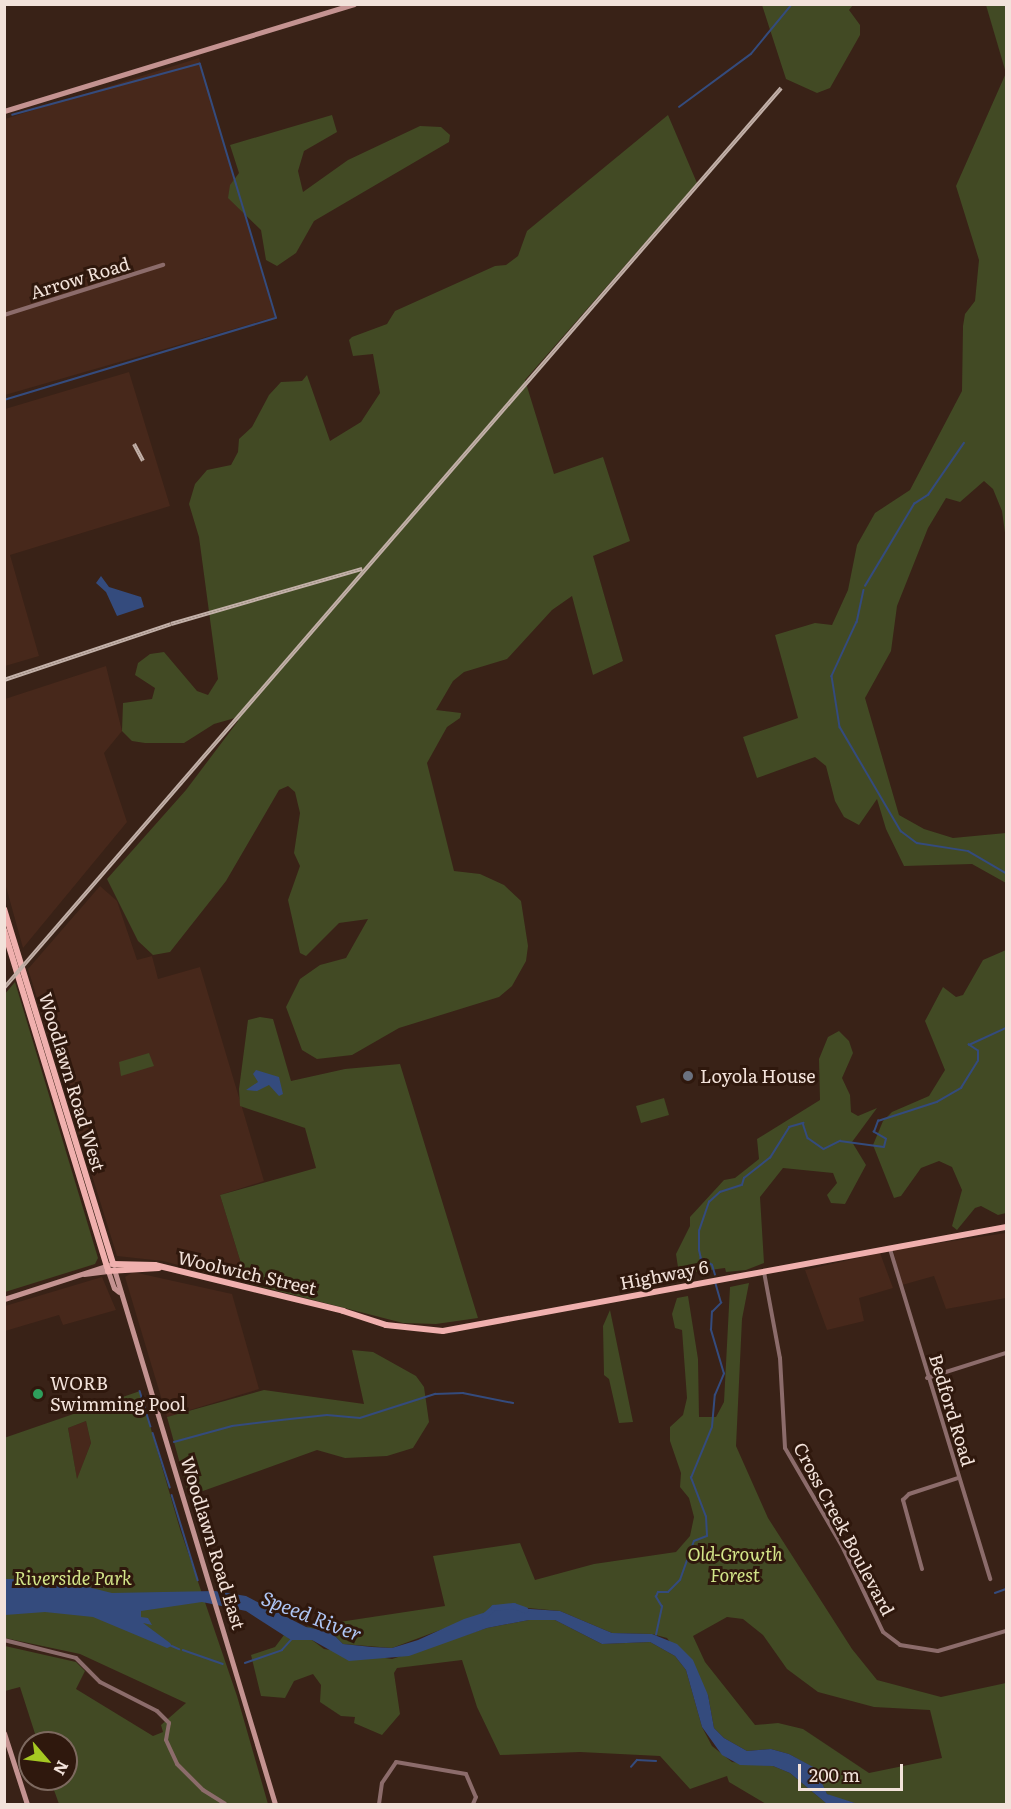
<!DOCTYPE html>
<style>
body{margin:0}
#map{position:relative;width:1011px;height:1809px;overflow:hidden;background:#392217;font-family:Literata,serif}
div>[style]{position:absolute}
.built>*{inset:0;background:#47281b}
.green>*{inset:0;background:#424a24}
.water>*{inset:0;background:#344b7d}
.stream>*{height:1.5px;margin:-0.75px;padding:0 0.75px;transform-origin:0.75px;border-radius:0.75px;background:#344b7d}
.river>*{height:6px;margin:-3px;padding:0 3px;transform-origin:3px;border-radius:3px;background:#344b7d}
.street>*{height:4px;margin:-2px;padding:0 2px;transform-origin:2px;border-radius:2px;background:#8c6c6b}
.secondary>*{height:5px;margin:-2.5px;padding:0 2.5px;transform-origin:2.5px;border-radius:2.5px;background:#c49391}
.primary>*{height:6px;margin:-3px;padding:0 3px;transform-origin:3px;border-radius:3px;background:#f0b0ae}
.rail>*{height:4px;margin-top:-2px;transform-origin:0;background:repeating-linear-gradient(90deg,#2f180d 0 4.5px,#c2b0a8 0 9px);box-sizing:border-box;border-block:2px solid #c2b0a8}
.dots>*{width:16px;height:16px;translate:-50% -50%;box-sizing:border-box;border:3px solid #2f180d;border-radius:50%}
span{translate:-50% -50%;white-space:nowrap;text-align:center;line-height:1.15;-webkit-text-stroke:6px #2f180d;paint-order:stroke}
.street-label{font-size:18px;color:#f2e2da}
.poi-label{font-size:18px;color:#f2e2da}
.left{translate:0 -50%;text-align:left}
.park-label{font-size:18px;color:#d4e689;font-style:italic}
.water-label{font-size:20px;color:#aec5f4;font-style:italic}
.frame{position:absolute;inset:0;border:6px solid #f2e2da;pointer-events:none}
.north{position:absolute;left:18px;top:1731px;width:60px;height:60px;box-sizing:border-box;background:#2f180d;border:2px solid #7d695f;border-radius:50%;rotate:118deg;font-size:16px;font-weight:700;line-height:24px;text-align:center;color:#f2e2da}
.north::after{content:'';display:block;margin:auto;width:21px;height:27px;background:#a5c822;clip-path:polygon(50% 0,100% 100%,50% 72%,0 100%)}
.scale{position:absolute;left:798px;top:1764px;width:105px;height:27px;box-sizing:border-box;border:3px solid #f2e2da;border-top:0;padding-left:8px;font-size:18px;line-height:21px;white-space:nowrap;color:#f2e2da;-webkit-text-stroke:4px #2f180d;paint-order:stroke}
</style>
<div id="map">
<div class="built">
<i style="clip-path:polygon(199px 58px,275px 317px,5px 395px,5px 119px)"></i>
<i style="clip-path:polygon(129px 372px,170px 506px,10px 555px,39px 656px,5px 666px,5px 409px)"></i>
<i style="clip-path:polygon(106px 666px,122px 731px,104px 753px,127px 822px,23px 948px,5px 883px,5px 699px)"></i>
<i style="clip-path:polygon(100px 886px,117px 901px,137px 960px,152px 956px,158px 979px,200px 967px,264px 1181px,220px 1195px,244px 1273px,243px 1282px,163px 1261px,117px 1256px,28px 969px)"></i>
<i style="clip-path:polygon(1006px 1233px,1006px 1298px,946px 1309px,934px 1276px,902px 1285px,893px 1250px)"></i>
<i style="clip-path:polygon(880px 1253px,893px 1288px,859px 1298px,864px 1321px,827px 1330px,805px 1270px)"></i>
<i style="clip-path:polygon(133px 1272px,232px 1294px,259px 1389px,167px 1417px,125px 1277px)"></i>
<i style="clip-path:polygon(102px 1277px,116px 1310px,63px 1325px,59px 1315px,5px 1331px,5px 1306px)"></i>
<i style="clip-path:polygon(86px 1421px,91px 1443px,77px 1480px,68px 1428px)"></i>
</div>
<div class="green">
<i style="clip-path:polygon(762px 5px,853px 5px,849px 10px,860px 25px,860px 35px,830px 88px,817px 93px,786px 79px)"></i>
<i style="clip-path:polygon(986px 5px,1006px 5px,1006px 73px)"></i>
<i style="clip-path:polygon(1006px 73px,1006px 540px,1002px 511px,993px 489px,984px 481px,960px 502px,946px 498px,928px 528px,897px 606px,891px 651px,865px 698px,899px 815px,924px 829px,953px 838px,1006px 833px,1006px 883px,972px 864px,904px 866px,886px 829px,877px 799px,859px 825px,844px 817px,835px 801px,826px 766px,815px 757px,757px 778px,743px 737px,798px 718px,775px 635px,815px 623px,832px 625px,848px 590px,857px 545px,875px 513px,910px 490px,962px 391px,963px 326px,965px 314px,975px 301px,979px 260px,956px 186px)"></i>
<i style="clip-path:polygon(332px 115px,337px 132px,304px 151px,298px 171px,303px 192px,348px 160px,420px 126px,441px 127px,450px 135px,449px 142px,314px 221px,296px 253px,277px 266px,266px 260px,261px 230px,228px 198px,230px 185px,239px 173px,230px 145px)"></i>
<i style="clip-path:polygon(668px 115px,697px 183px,525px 380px,554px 474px,603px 457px,630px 541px,593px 556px,623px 661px,593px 675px,572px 596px,552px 610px,507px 659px,464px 672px,453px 681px,436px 710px,461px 713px,460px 718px,447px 727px,427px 763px,454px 871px,480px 874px,504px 885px,521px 901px,528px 946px,526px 961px,512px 986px,499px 997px,399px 1028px,352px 1055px,317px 1059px,302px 1050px,286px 1007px,300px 979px,320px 965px,346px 958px,368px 919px,339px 923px,306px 956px,300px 953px,288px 900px,300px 866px,294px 853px,300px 813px,295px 792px,288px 786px,279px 790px,226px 881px,170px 952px,153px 955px,138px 941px,107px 879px,186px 790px,238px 721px,235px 718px,214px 724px,184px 743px,145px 743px,132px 741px,122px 731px,123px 703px,152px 699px,155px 688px,135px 675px,138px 663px,150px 654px,164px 652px,197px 691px,208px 695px,218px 679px,199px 537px,189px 504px,195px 484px,207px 470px,231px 465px,238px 452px,239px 439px,252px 427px,269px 395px,281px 382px,302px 381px,307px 375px,330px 441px,361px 422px,380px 393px,373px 354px,353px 356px,349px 340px,352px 337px,387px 324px,395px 311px,495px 266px,506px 265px,518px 256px,527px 231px)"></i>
<i style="clip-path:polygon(1006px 950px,1006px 1213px,998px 1215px,981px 1206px,975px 1208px,957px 1230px,952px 1226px,962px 1190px,952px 1167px,939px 1161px,921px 1168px,901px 1196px,894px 1198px,873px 1145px,883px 1121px,892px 1112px,929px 1096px,945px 1070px,925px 1021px,943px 987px,956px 997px,963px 995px,983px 960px)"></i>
<i style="clip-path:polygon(15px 982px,98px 1258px,95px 1264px,5px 1292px,4px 995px)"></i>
<i style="clip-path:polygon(260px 1017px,273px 1019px,291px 1081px,345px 1069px,400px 1064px,478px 1318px,436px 1324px,403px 1323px,243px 1282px,244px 1273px,220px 1195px,316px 1168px,305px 1128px,240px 1106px,239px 1089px,248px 1020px)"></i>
<i style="clip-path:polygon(839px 1031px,849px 1041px,853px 1053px,842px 1078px,850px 1095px,851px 1112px,858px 1116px,877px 1108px,852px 1142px,866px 1165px,845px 1204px,831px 1203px,827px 1195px,837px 1183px,833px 1173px,783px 1168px,760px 1197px,764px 1263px,746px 1270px,726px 1272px,725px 1268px,679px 1274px,676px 1254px,690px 1226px,690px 1217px,724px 1180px,735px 1178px,759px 1159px,757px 1139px,820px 1100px,819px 1059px,828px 1037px)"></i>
<i style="clip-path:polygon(149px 1053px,154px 1066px,121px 1076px,119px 1062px)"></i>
<i style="clip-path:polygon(664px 1098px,669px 1115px,641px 1123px,636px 1106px)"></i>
<i style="clip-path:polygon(evenodd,749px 1283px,742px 1319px,736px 1446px,768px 1518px,852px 1649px,877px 1680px,941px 1697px,1006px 1683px,1006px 1804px,858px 1804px,836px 1798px,827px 1794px,814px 1768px,789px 1754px,771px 1749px,747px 1751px,724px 1738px,714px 1728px,708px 1695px,667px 1638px,652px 1634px,612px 1633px,560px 1611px,528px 1608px,502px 1607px,392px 1648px,343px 1644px,331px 1632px,306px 1627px,445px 1606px,433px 1556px,520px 1543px,535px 1580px,594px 1564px,676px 1552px,690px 1536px,694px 1517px,689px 1498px,680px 1487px,681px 1473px,670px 1441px,670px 1427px,683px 1415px,687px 1398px,682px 1330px,675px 1328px,672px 1314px,677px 1298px,688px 1296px,698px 1359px,699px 1417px,716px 1417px,724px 1402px,730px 1287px,749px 1283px,727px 1617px,743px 1619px,763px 1635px,787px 1669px,818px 1692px,874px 1707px,930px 1710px,942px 1758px,869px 1773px,803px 1729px,778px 1723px,755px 1725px,705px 1662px,693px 1636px,727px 1617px)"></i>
<i style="clip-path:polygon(610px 1310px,633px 1422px,619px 1423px,609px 1379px,604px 1375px,603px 1326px)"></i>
<i style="clip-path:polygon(352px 1350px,373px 1352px,416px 1376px,424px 1387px,429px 1422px,413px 1448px,387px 1456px,345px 1458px,317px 1450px,189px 1496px,167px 1417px,264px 1390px,364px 1404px)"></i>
<i style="clip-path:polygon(evenodd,140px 1391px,180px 1529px,237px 1696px,268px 1804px,59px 1804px,50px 1779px,66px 1779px,66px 1743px,38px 1743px,20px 1687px,5px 1691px,5px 1646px,76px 1662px,85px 1671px,76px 1689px,153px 1736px,163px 1732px,161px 1725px,186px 1703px,80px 1654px,5px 1638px,4px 1438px,140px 1391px,86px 1421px,91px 1443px,77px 1479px,68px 1428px,86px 1421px)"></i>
<i style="clip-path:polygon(529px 1620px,555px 1620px,602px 1644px,650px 1642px,675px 1656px,686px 1670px,702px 1727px,712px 1746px,732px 1762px,773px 1766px,790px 1773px,827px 1804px,766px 1804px,729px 1782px,727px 1776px,690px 1789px,660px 1756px,580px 1752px,500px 1755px,477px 1707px,462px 1660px,397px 1668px,394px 1673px,400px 1714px,382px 1735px,354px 1723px,355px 1717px,341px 1716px,320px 1702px,321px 1685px,313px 1674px,294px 1681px,285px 1698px,261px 1696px,251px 1655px,275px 1647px,284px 1635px,291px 1640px,312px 1640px,324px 1649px,392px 1659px,487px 1628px)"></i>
</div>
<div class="water">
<i style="clip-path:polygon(101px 576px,109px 587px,141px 597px,144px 607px,117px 616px,106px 592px,96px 583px)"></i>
<i style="clip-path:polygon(256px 1070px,279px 1077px,283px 1094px,279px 1096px,269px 1085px,257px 1091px,246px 1090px,258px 1082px,253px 1074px)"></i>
<i style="clip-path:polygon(4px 1579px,55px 1579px,112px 1593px,215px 1591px,246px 1596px,306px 1627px,331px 1632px,343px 1644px,372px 1647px,392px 1648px,418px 1640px,464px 1619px,502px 1607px,560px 1611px,612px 1633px,652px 1634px,677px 1644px,693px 1660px,708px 1695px,714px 1728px,724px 1738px,747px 1751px,771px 1749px,789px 1754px,815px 1768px,827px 1794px,858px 1804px,827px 1804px,790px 1773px,773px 1766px,740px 1765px,722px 1755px,702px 1727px,686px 1670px,675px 1656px,650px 1642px,602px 1644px,555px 1620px,529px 1620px,487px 1628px,409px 1656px,349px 1661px,312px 1640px,291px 1640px,246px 1611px,202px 1602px,141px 1611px,141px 1617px,148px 1618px,152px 1625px,143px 1623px,170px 1643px,172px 1646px,167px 1648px,93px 1617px,45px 1612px,5px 1615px)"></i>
</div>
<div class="stream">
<i style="left:679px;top:107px;width:89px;rotate:-36.4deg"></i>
<i style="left:751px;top:54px;width:65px;rotate:-50.6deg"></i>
<i style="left:4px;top:400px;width:284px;rotate:-16.8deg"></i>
<i style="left:276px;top:318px;width:265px;rotate:-106.7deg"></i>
<i style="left:200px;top:64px;width:194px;rotate:164.7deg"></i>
<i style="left:865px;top:586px;width:96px;rotate:-59.1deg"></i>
<i style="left:914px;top:504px;width:17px;rotate:-33deg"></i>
<i style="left:928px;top:495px;width:63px;rotate:-55.3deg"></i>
<i style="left:864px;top:590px;width:33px;rotate:102deg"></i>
<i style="left:857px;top:622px;width:60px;rotate:114.8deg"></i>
<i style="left:832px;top:676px;width:52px;rotate:81.1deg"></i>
<i style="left:840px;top:727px;width:121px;rotate:59.6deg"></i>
<i style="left:901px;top:831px;width:20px;rotate:37deg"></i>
<i style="left:917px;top:843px;width:52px;rotate:8.9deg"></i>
<i style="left:968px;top:851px;width:44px;rotate:30.1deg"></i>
<i style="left:715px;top:1275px;width:10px;rotate:-107deg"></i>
<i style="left:712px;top:1265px;width:13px;rotate:-151deg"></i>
<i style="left:701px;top:1259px;width:9px;rotate:-103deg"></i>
<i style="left:699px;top:1250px;width:19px;rotate:-90deg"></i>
<i style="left:699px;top:1231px;width:31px;rotate:-71deg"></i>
<i style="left:709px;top:1202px;width:15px;rotate:-42deg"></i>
<i style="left:720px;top:1192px;width:23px;rotate:-18deg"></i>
<i style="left:742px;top:1185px;width:7px;rotate:-74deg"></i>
<i style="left:744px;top:1178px;width:33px;rotate:-38deg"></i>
<i style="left:770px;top:1158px;width:36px;rotate:-58deg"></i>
<i style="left:789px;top:1127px;width:15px;rotate:-16deg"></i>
<i style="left:803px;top:1123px;width:16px;rotate:72deg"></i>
<i style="left:808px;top:1138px;width:19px;rotate:35deg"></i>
<i style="left:824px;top:1149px;width:18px;rotate:-27deg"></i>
<i style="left:840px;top:1141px;width:44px;rotate:7.8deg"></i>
<i style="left:884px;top:1147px;width:8px;rotate:-76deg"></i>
<i style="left:886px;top:1139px;width:14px;rotate:-150deg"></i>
<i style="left:874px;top:1132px;width:12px;rotate:-70deg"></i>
<i style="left:878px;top:1121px;width:62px;rotate:-17.9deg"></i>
<i style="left:937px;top:1102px;width:28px;rotate:-30deg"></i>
<i style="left:961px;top:1088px;width:32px;rotate:-58deg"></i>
<i style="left:978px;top:1061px;width:10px;rotate:-90deg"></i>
<i style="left:978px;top:1051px;width:11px;rotate:-146deg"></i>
<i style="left:969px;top:1045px;width:41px;rotate:-24.7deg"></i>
<i style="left:140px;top:1391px;width:37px;rotate:73deg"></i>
<i style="left:153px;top:1433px;width:57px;rotate:72.5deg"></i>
<i style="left:174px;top:1442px;width:60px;rotate:-15.4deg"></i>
<i style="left:232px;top:1426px;width:49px;rotate:-7deg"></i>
<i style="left:281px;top:1420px;width:46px;rotate:-6.2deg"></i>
<i style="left:327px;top:1415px;width:33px;rotate:5deg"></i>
<i style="left:360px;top:1418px;width:79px;rotate:-17.7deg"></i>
<i style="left:435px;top:1394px;width:28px;rotate:-2deg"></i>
<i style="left:463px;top:1393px;width:51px;rotate:11.3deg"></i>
<i style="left:172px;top:1495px;width:89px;rotate:73deg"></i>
<i style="left:995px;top:1593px;width:12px;rotate:-20deg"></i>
<i style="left:656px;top:1635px;width:29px;rotate:-78deg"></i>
<i style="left:662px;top:1607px;width:12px;rotate:-121deg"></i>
<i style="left:656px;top:1597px;width:5px;rotate:-68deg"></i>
<i style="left:658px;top:1592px;width:10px"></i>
<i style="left:668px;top:1592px;width:17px;rotate:-45deg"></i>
<i style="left:680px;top:1580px;width:41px;rotate:-70.3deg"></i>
<i style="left:694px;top:1541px;width:14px;rotate:-21deg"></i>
<i style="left:707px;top:1536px;width:19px;rotate:-93deg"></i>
<i style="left:706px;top:1517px;width:42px;rotate:-111deg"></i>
<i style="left:691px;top:1478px;width:55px;rotate:-67.6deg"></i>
<i style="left:712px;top:1427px;width:32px;rotate:-85deg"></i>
<i style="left:715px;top:1395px;width:23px;rotate:-67deg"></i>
<i style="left:724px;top:1374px;width:46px;rotate:-106.5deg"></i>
<i style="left:711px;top:1330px;width:18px;rotate:-87deg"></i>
<i style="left:712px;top:1312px;width:13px;rotate:-45deg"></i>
<i style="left:721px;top:1303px;width:19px;rotate:-106deg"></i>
<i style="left:172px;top:1646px;width:8px;rotate:23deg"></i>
<i style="left:183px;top:1650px;width:42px;rotate:19.3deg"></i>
<i style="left:245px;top:1663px;width:39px;rotate:-19deg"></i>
<i style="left:282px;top:1650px;width:13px;rotate:-48deg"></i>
<i style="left:631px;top:1767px;width:9px;rotate:-49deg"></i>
<i style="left:637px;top:1760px;width:19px;rotate:3deg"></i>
</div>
<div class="river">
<i style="left:485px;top:1616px;width:12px;rotate:-42deg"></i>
<i style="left:494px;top:1608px;width:20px;rotate:-6deg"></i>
<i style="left:514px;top:1606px;width:12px;rotate:20deg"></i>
</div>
<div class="street">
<i style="left:4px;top:315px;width:167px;rotate:-17.5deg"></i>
<i style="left:890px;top:1249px;width:345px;rotate:73.1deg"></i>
<i style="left:764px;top:1272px;width:87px;rotate:79.5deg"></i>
<i style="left:780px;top:1358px;width:90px;rotate:86.8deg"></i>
<i style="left:785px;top:1448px;width:113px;rotate:59.8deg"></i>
<i style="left:842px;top:1546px;width:95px;rotate:64.5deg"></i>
<i style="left:883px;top:1632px;width:21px;rotate:37deg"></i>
<i style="left:900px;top:1645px;width:38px;rotate:9deg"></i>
<i style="left:938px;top:1651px;width:71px;rotate:-16.4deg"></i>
<i style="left:927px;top:1378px;width:83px;rotate:-17.6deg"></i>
<i style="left:922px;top:1569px;width:72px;rotate:-105.4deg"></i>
<i style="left:903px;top:1500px;width:8px;rotate:-45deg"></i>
<i style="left:909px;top:1494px;width:52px;rotate:-18.1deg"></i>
<i style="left:4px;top:1640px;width:74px;rotate:14deg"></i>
<i style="left:76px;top:1658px;width:34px;rotate:45deg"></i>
<i style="left:100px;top:1682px;width:64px;rotate:27deg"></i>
<i style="left:157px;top:1711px;width:17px;rotate:45deg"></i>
<i style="left:169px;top:1723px;width:17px;rotate:100deg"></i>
<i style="left:166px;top:1740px;width:26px;rotate:65deg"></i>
<i style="left:177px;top:1764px;width:37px;rotate:45deg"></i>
<i style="left:203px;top:1790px;width:26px;rotate:32deg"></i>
<i style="left:379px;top:1804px;width:21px;rotate:-82deg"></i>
<i style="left:382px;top:1783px;width:25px;rotate:-56deg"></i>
<i style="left:396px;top:1762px;width:71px;rotate:9.7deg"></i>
<i style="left:466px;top:1774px;width:25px;rotate:67deg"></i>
<i style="left:476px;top:1797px;width:8px;rotate:113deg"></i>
</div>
<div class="secondary">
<i style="left:4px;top:111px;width:366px;rotate:-17deg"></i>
<i style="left:114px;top:1269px;width:559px;rotate:73.25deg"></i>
<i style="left:84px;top:1274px;width:24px;rotate:-7deg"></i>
<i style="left:108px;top:1271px;width:18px;rotate:71deg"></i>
<i style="left:114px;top:1288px;width:6px;rotate:39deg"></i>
<i style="left:4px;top:1299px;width:110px;rotate:-17.9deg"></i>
<i style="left:4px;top:1733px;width:75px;rotate:72.1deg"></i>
</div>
<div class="primary">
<i style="left:4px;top:909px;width:371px;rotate:72.9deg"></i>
<i style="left:113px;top:1264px;width:42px;rotate:1.4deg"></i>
<i style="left:155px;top:1265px;width:194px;rotate:13.7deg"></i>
<i style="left:343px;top:1311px;width:45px;rotate:18deg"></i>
<i style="left:386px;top:1325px;width:57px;rotate:6deg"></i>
<i style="left:443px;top:1331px;width:573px;rotate:-10.47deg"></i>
<i style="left:4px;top:930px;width:357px;rotate:73deg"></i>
<i style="left:108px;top:1271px;width:51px;rotate:-3.4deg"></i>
</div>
<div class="rail">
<i style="left:134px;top:444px;width:19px;rotate:62deg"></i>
<i style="left:4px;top:680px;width:176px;rotate:-18.5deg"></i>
<i style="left:171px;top:624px;width:199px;rotate:-16.1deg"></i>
<i style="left:4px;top:988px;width:1189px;rotate:-49.19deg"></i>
</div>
<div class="dots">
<i style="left:688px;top:1076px;background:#6b7280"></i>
<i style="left:38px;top:1394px;background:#2e9e5b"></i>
</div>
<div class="street-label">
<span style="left:80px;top:278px;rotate:-17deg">Arrow Road</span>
<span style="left:72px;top:1082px;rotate:73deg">Woodlawn Road West</span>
<span style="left:247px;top:1273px;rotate:13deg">Woolwich Street</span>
<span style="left:664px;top:1275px;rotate:-11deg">Highway 6</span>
<span style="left:952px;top:1410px;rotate:73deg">Bedford Road</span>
<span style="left:844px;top:1529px;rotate:62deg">Cross Creek Boulevard</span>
<span style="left:213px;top:1543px;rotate:73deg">Woodlawn Road East</span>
</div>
<div class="poi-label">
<span class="left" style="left:700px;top:1076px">Loyola House</span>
<span class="left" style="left:50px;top:1394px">WORB<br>Swimming Pool</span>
</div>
<div class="park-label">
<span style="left:735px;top:1565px">Old-Growth<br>Forest</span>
<span style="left:73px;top:1578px">Riverside Park</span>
</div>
<div class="water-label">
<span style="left:312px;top:1615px;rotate:21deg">Speed River</span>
</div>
<div class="frame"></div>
<div class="north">N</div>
<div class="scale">200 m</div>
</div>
